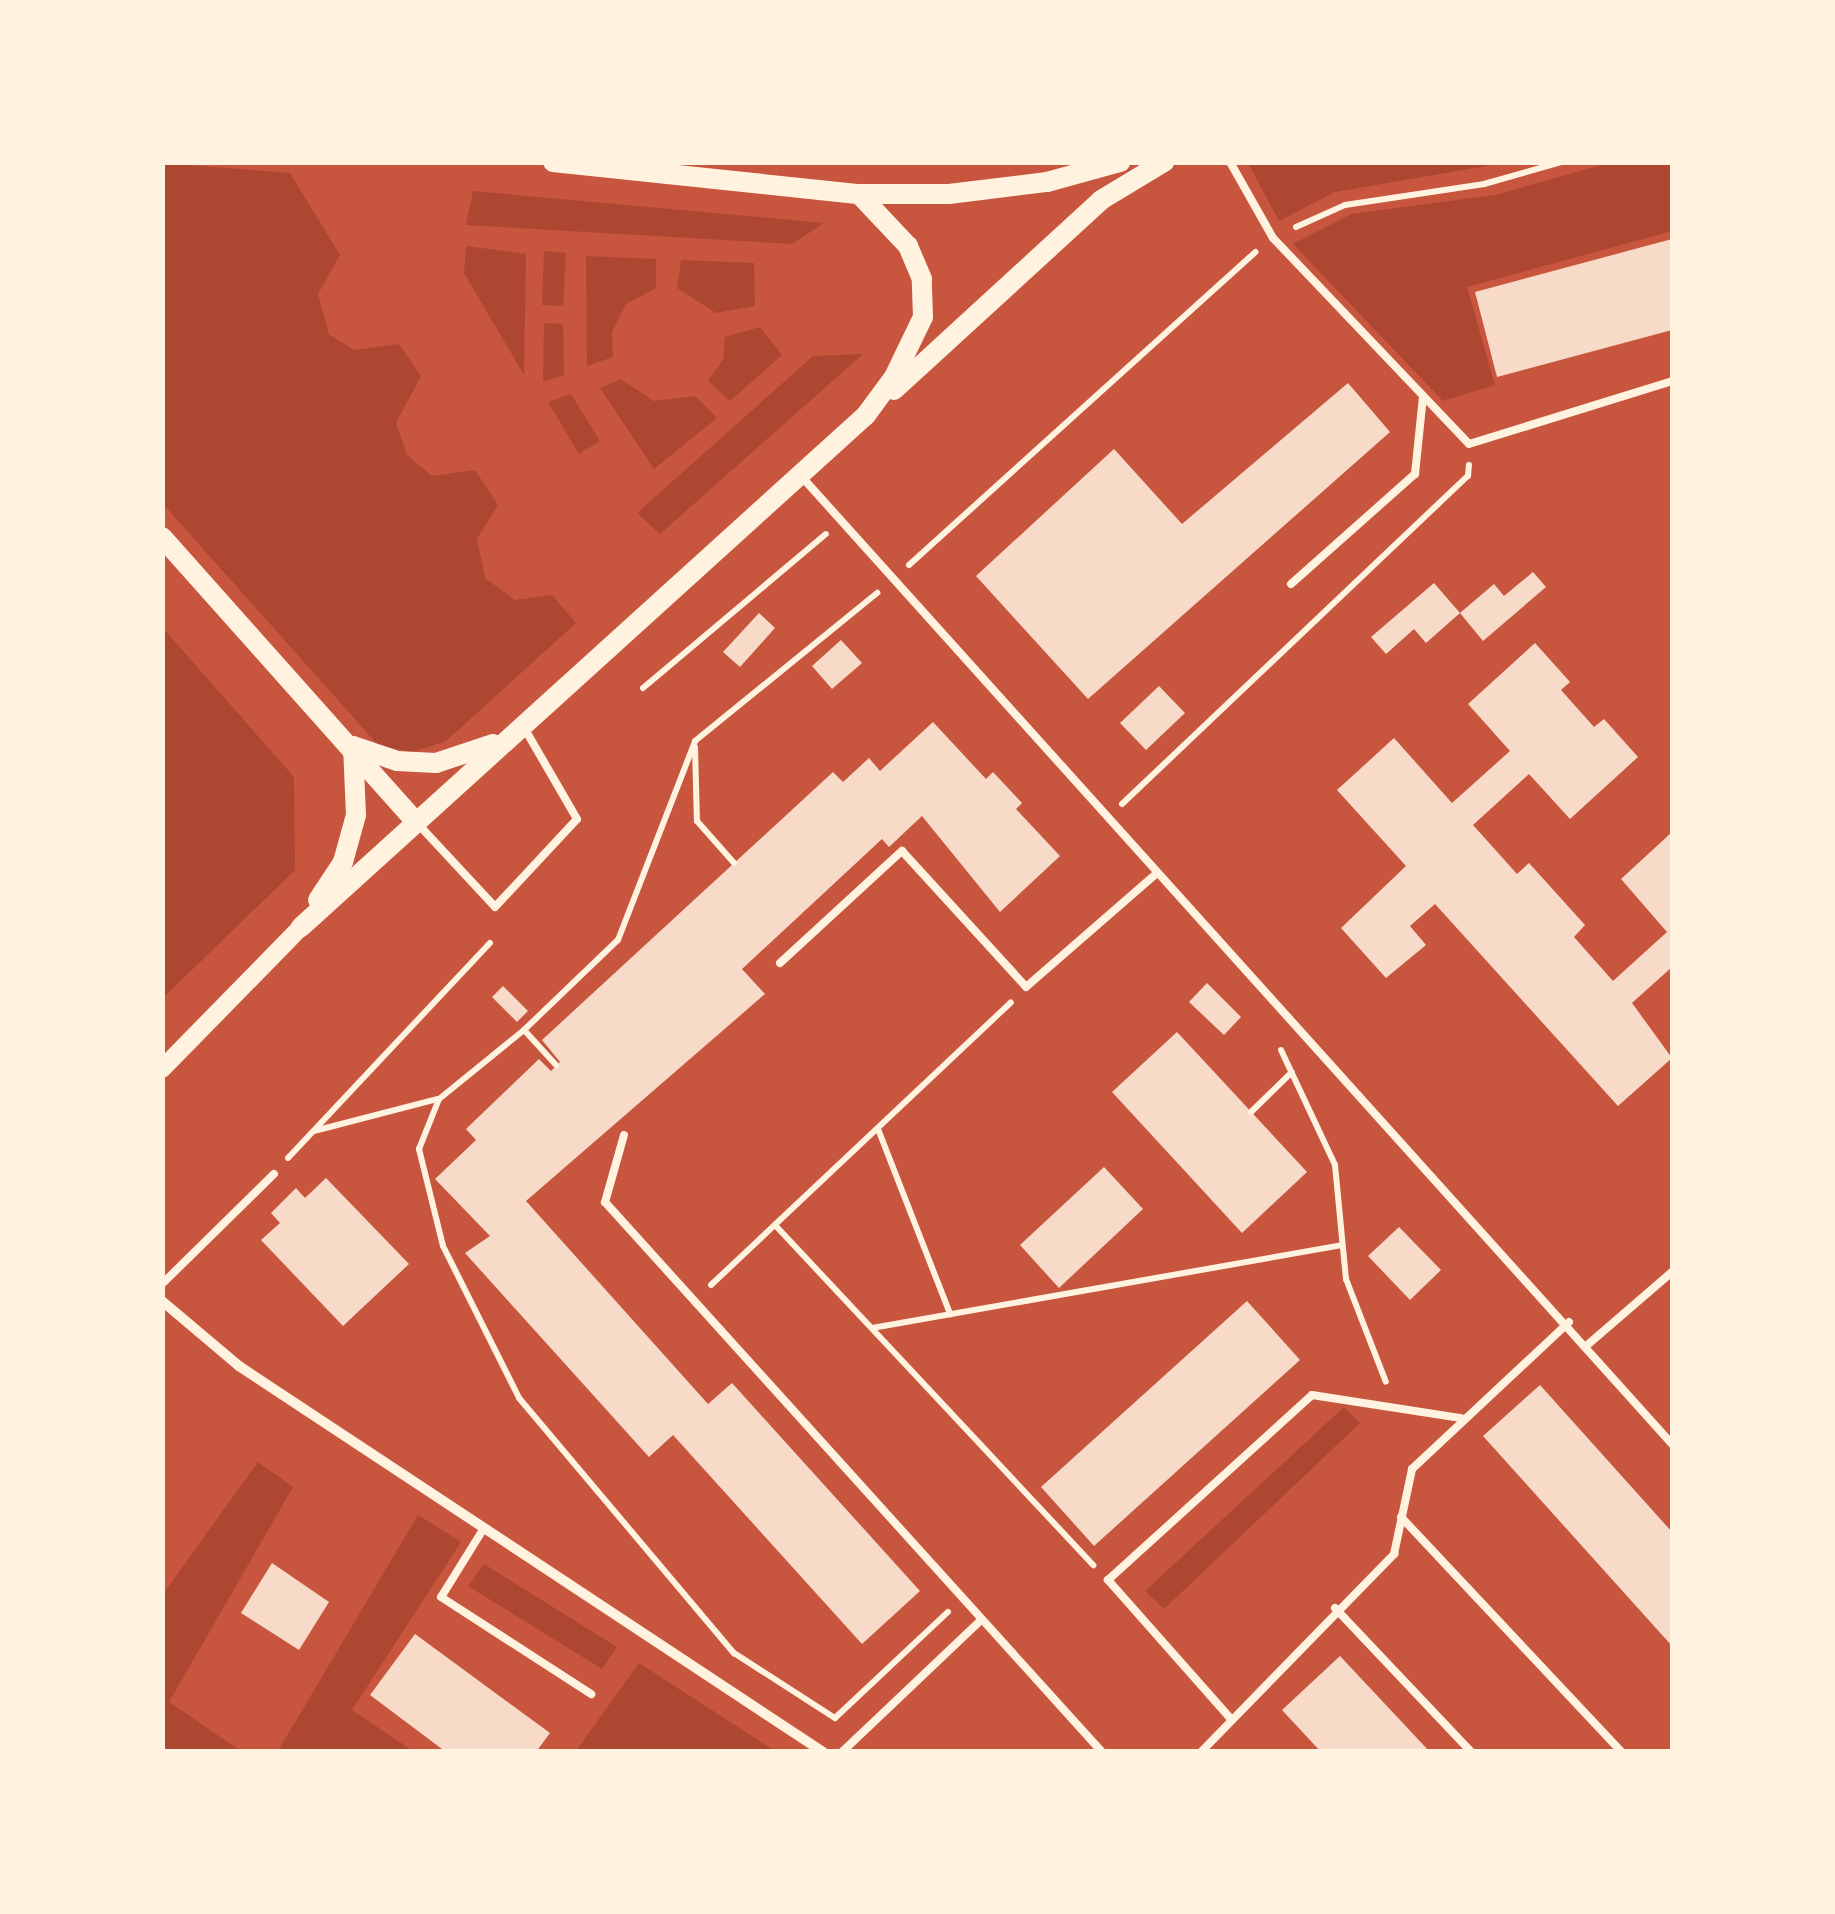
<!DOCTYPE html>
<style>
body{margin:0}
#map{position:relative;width:1835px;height:1914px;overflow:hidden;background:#c8553d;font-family:"Fira Sans Condensed",sans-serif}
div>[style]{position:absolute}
.green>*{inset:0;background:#ae4732}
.building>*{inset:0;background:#f7dbc8}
.path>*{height:6px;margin:-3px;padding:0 3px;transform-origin:3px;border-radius:3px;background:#fff3e0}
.service>*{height:8px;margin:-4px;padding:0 4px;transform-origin:4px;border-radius:4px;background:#fff3e0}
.minor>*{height:10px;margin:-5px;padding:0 5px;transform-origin:5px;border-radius:5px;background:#fff3e0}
.tertiary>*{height:18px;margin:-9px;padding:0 9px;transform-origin:9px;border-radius:9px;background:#fff3e0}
.secondary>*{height:20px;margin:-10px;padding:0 10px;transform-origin:10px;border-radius:10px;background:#fff3e0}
span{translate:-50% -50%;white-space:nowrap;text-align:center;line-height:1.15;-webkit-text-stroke:9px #fff3e0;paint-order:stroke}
.frame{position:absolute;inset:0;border:165px solid #fff3e0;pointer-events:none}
</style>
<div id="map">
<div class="green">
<i style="clip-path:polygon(162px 163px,290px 173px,340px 255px,318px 294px,329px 334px,354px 350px,399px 344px,421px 376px,396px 423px,407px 455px,432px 476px,475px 470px,498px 505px,477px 539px,485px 578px,515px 600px,552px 595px,576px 623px,445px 742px,411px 752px,378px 745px,163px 504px)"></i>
<i style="clip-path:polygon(1248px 163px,1504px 163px,1335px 192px,1279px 221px)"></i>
<i style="clip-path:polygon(1609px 163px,1672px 163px,1672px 231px,1467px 287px,1495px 385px,1443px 401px,1293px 244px,1351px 214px,1495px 195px)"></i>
<i style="clip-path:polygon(473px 191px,824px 223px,792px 244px,466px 225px)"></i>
<i style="clip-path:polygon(466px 246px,526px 254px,524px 375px,464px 273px)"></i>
<i style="clip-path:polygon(544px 251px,566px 253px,563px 306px,542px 305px)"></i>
<i style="clip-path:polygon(586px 256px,656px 259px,656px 288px,626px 304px,612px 332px,613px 357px,587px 366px)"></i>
<i style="clip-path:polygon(681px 260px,754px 263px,755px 306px,716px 313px,677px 288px)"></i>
<i style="clip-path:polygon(544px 323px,563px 324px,564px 375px,543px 382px)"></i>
<i style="clip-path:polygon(760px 327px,782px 355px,730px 401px,708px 381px,723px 360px,725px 337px)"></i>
<i style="clip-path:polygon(863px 354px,660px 534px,637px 513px,813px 356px)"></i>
<i style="clip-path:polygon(621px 379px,654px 401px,695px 396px,717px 418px,654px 469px,600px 388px)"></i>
<i style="clip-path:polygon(571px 394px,600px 441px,579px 454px,548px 402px)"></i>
<i style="clip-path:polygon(162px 627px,294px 777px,295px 870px,163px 998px)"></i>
<i style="clip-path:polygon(1344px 1407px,1360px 1423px,1164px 1609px,1145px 1591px)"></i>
<i style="clip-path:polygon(258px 1462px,293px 1487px,169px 1702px,241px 1751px,163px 1751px,163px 1594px)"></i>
<i style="clip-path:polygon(418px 1515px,461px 1542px,352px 1710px,413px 1751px,278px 1751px)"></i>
<i style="clip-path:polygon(484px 1564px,617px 1647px,602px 1669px,468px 1586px)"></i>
<i style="clip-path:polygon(639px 1663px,775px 1751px,576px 1751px)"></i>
</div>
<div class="building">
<i style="clip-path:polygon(1672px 239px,1672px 330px,1497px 377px,1475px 292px)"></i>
<i style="clip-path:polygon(1348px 383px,1390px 432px,1088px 699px,976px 576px,1114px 449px,1182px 524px)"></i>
<i style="clip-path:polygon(1533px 572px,1546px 587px,1483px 641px,1460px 613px,1494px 584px,1504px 596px)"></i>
<i style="clip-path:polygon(1434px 583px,1460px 613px,1426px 643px,1414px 629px,1386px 654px,1371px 637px)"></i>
<i style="clip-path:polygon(759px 613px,775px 628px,740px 667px,723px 652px)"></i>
<i style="clip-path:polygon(841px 640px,862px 663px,832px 689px,812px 666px)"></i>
<i style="clip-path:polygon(1535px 643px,1570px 682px,1561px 690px,1594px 727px,1604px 719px,1638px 757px,1570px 819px,1529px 774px,1473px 825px,1517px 874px,1529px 863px,1585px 925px,1574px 937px,1613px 981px,1667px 932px,1621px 879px,1672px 832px,1672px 967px,1632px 1003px,1672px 1058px,1618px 1106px,1435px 904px,1410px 926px,1426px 945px,1386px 978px,1341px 928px,1406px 866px,1337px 790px,1394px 738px,1452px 803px,1510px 751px,1468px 704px)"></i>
<i style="clip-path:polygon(1159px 686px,1185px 713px,1146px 750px,1120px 723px)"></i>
<i style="clip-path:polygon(933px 722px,986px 779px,993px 772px,1022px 803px,1016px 809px,1060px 856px,1000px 912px,922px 816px,889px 847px,882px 839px,742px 969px,765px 994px,526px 1201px,708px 1404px,732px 1383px,920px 1591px,862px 1644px,673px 1435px,649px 1457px,465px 1253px,490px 1236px,435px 1179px,476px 1140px,466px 1129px,539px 1059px,551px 1071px,560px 1062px,542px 1040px,833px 772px,843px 782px,869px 758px,880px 771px)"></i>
<i style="clip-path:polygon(1207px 983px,1241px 1017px,1224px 1035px,1189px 1002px)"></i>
<i style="clip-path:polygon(503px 986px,528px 1011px,517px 1022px,492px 997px)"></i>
<i style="clip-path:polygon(1177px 1032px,1307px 1172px,1242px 1233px,1112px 1092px)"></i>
<i style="clip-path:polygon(1104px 1167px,1143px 1209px,1059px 1288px,1020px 1245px)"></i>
<i style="clip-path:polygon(326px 1178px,409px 1264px,343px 1326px,261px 1240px,280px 1223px,271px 1213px,296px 1188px,305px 1198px)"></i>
<i style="clip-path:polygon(1399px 1227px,1441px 1270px,1410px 1300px,1368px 1256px)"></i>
<i style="clip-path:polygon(1247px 1301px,1300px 1360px,1094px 1546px,1041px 1487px)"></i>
<i style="clip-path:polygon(1540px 1385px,1672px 1532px,1672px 1646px,1483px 1436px)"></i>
<i style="clip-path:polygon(272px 1563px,329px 1602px,299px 1650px,241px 1613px)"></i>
<i style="clip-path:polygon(415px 1634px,550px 1733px,536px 1752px,446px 1752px,370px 1695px)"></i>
<i style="clip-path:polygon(1340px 1656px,1430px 1752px,1321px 1752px,1282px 1710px)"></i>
</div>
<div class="path">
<i style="left:1296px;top:227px;width:54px;rotate:-24.2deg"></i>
<i style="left:1345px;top:205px;width:141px;rotate:-8.6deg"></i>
<i style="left:1484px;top:184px;width:80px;rotate:-15.9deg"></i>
<i style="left:909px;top:565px;width:467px;rotate:-42.1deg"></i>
<i style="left:643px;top:688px;width:239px;rotate:-40.1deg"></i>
<i style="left:695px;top:747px;width:74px;rotate:88.5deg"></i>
<i style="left:697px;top:821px;width:56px;rotate:48.6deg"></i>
<i style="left:1122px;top:804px;width:477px;rotate:-43.5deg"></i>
<i style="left:1468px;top:476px;width:11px;rotate:-85deg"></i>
<i style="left:524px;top:1030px;width:109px;rotate:140.9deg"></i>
<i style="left:439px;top:1099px;width:54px;rotate:111.8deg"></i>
<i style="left:419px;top:1149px;width:100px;rotate:76.1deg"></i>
<i style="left:443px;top:1246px;width:170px;rotate:63.4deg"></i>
<i style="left:519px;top:1398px;width:334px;rotate:49.9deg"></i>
<i style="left:734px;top:1653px;width:120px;rotate:32.8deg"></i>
<i style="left:835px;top:1718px;width:155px;rotate:-43.2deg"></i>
<i style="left:1281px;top:1050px;width:127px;rotate:64.8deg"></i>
<i style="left:1335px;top:1165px;width:115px;rotate:84.5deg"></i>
<i style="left:1346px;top:1279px;width:110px;rotate:68.8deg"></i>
<i style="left:556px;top:1065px;width:47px;rotate:-132.4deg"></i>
<i style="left:524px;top:1030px;width:130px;rotate:-43.8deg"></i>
<i style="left:618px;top:940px;width:213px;rotate:-68.8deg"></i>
<i style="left:695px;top:741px;width:235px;rotate:-39.1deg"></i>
<i style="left:1251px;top:1112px;width:57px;rotate:-44.3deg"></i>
<i style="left:878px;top:1129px;width:199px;rotate:68.7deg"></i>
<i style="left:314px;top:1131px;width:128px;rotate:-14.5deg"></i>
<i style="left:288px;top:1158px;width:295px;rotate:-46.8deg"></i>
<i style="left:775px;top:1225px;width:466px;rotate:46.9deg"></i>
<i style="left:711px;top:1285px;width:412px;rotate:-43.3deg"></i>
<i style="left:872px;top:1328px;width:477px;rotate:-10deg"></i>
</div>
<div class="service">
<i style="left:1230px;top:162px;width:87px;rotate:60.5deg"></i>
<i style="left:1273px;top:238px;width:284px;rotate:46.4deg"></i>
<i style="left:1469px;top:444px;width:213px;rotate:-17.2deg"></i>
<i style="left:801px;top:476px;width:1302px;rotate:48.02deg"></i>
<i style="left:1291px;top:584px;width:166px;rotate:-41.6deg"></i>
<i style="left:1415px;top:474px;width:78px;rotate:-84.1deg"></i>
<i style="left:418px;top:824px;width:113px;rotate:47.1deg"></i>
<i style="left:495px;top:907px;width:120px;rotate:-47deg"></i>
<i style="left:577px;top:819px;width:108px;rotate:-120.1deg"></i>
<i style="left:780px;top:963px;width:166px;rotate:-42.6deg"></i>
<i style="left:902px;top:851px;width:184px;rotate:47.6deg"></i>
<i style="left:1026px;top:987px;width:174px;rotate:-41deg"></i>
<i style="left:624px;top:1135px;width:70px;rotate:105.8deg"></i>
<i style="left:605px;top:1202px;width:741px;rotate:47.9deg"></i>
<i style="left:162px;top:1284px;width:157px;rotate:-44.5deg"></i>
<i style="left:1585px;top:1347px;width:115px;rotate:-40.8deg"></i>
<i style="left:1401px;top:1517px;width:323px;rotate:46.8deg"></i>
<i style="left:484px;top:1528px;width:81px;rotate:121.9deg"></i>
<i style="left:441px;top:1597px;width:179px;rotate:32.9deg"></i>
<i style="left:1335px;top:1608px;width:198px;rotate:46.6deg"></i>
<i style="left:1231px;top:1719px;width:186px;rotate:-131.5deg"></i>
<i style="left:1108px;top:1580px;width:275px;rotate:-42.2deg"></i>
<i style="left:1312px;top:1395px;width:151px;rotate:8.8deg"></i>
<i style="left:842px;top:1752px;width:189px;rotate:-43.5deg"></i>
<i style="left:1201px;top:1752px;width:277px;rotate:-45.7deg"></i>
<i style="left:1394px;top:1554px;width:87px;rotate:-78deg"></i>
<i style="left:1412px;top:1469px;width:215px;rotate:-43.1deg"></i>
</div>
<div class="minor">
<i style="left:162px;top:1301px;width:101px;rotate:40.2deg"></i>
<i style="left:239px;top:1366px;width:700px;rotate:33.46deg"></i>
</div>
<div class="tertiary">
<i style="left:162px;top:1069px;width:199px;rotate:-45.6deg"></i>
</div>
<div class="secondary">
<i style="left:553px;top:162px;width:308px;rotate:6deg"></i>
<i style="left:859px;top:194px;width:90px"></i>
<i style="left:949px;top:194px;width:99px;rotate:-7deg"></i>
<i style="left:1047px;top:182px;width:76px;rotate:-15.3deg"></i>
<i style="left:894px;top:390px;width:281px;rotate:-42.5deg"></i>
<i style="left:1101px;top:200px;width:74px;rotate:-31.1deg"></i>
<i style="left:162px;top:537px;width:380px;rotate:48.3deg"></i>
<i style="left:353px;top:746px;width:46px;rotate:18.8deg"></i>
<i style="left:397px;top:761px;width:39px;rotate:3deg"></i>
<i style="left:436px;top:763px;width:60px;rotate:-18.4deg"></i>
<i style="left:318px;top:900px;width:45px;rotate:-56.7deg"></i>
<i style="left:343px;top:862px;width:49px;rotate:-74.5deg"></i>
<i style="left:356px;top:815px;width:69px;rotate:-92.5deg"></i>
<i style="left:301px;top:927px;width:762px;rotate:-42.18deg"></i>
<i style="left:866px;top:415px;width:47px;rotate:-53.6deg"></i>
<i style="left:894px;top:377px;width:67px;rotate:-64.2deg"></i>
<i style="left:923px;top:317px;width:38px;rotate:-92deg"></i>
<i style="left:922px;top:279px;width:36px;rotate:-113deg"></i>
<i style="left:908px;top:246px;width:71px;rotate:-133.3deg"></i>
</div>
<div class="frame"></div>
</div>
